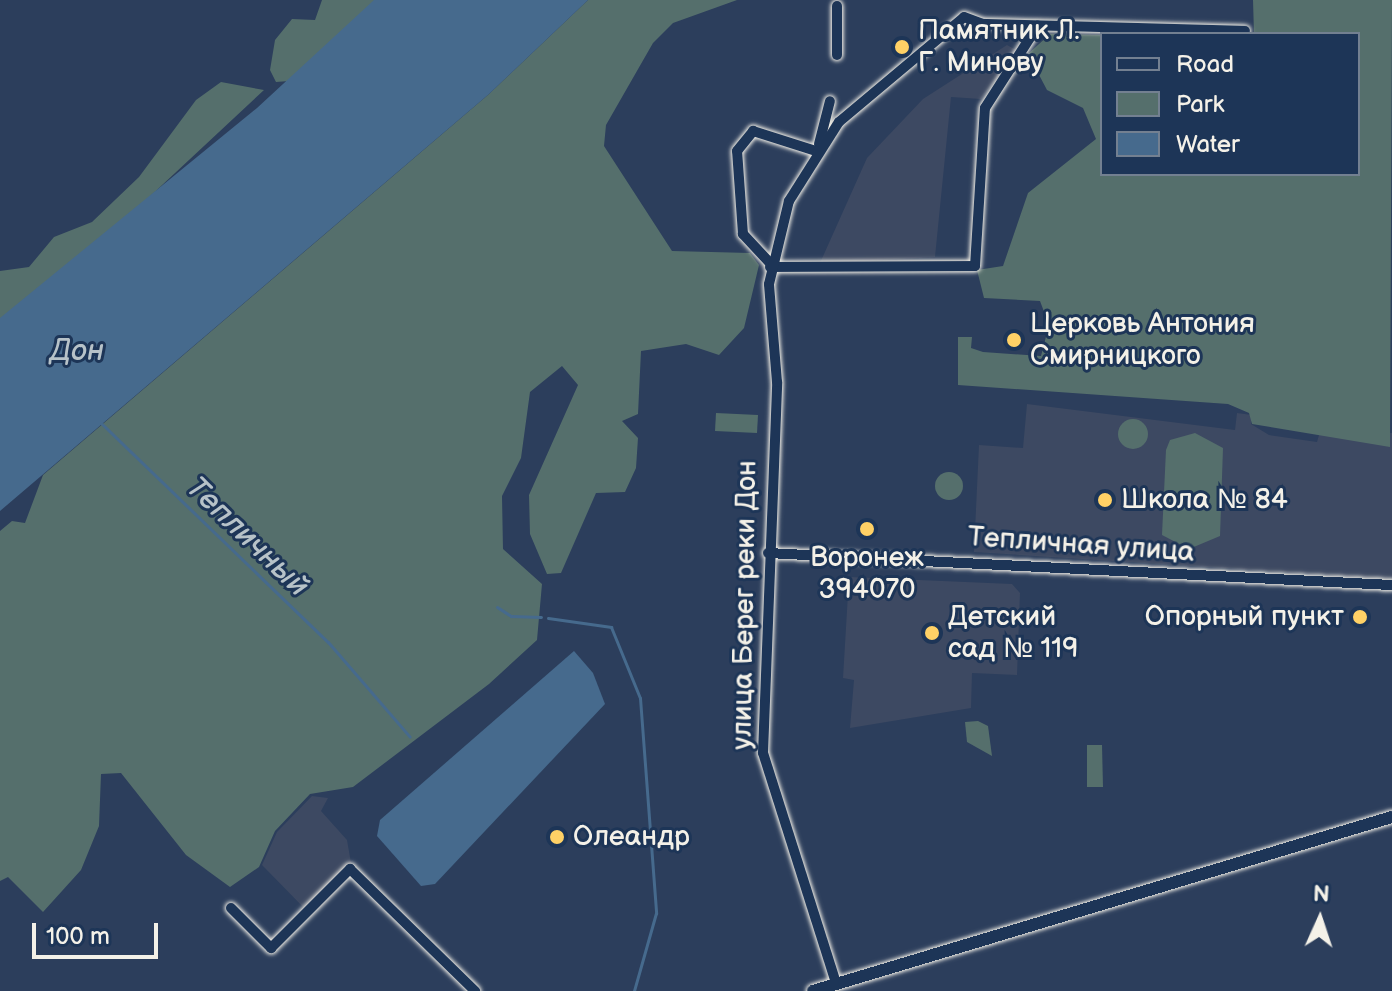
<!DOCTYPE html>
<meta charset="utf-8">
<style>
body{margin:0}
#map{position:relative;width:1392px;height:991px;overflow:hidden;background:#2c3e5c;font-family:"Balsamiq Sans",sans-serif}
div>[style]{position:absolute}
.built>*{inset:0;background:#3d4962}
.green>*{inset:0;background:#556f6c}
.round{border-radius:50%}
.water>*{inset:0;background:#466a8d}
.stream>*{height:3px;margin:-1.5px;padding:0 1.5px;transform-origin:1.5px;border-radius:1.5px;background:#466a8d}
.roads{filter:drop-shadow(0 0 2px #f4f1e8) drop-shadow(0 0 2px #f4f1e8)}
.minor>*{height:10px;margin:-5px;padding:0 5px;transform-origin:5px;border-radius:5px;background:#1d3557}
.tertiary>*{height:12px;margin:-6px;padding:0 6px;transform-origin:6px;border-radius:6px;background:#1d3557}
.dots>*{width:22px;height:22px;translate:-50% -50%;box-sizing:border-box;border:4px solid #1d3557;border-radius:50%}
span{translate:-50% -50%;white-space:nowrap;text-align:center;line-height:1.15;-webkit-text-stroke:6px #1d3557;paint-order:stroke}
.poi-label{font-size:28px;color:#f4f1e8}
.left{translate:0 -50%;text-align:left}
.right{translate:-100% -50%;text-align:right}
.street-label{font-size:28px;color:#f4f1e8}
.water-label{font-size:30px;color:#b7c2c8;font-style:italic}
.legend{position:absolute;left:1100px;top:32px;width:260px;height:144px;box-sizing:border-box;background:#1d3557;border:2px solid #738091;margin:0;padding:10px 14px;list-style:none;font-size:24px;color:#f4f1e8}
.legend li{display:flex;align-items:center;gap:16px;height:40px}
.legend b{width:40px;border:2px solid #738091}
.north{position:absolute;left:1280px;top:879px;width:80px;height:80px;-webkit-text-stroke:6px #1d3557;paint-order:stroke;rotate:3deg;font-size:22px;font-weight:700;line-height:32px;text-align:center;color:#f4f1e8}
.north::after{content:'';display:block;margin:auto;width:28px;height:36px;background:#f4f1e8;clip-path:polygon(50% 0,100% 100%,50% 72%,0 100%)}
.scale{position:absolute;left:32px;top:923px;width:126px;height:36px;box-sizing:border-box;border:4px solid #f4f1e8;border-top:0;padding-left:10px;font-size:24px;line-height:28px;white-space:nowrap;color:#f4f1e8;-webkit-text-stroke:6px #1d3557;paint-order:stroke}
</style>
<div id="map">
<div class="built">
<i style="clip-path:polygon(1007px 45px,1018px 51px,981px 99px,951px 97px,935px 257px,820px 263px,867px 158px,923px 99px)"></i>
<i style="clip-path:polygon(1027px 404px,1235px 430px,1237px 413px,1252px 415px,1251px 424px,1269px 435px,1317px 442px,1319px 435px,1392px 433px,1392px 579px,974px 552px,979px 445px,1023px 448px)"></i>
<i style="clip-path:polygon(849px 577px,1012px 584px,1020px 593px,1017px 675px,972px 673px,971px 708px,850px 728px,854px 680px,843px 678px)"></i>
<i style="clip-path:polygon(312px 796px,328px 798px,321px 811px,347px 840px,351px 863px,305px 909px,262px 865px,277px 832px)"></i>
</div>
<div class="green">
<i style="clip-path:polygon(322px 0,379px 0,289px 81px,276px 82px,270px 70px,275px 40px,292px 19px,315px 20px)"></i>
<i style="clip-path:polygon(588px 0,737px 0,673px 23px,653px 43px,606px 125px,604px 146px,672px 251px,750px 253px,759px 265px,744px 328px,719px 355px,686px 344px,641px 351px,638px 414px,622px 421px,638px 438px,636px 468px,625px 492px,596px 493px,561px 573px,547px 574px,530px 534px,529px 495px,578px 385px,562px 366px,530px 392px,521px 458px,502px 496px,503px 549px,542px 584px,537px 640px,489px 684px,353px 787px,310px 794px,275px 831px,259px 867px,230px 887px,186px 855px,121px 773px,101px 774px,99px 826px,81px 870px,43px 912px,8px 877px,0 881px,0 531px,12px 521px,25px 523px,43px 475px,489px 94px)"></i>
<i style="clip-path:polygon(1253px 0,1392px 0,1390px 447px,1252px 424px,1249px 413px,1228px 404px,958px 385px,958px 337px,972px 337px,971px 348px,983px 352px,1041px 356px,1049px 325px,1040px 301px,984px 298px,977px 270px,1003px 266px,1028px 193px,1096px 139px,1083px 108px,1047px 90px,1028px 54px,1050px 34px,1102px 35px,1102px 174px,1358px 174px,1358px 34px,1254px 34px)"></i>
<i style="clip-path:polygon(221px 82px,264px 90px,115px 229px,0 323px,0 271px,29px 267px,54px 237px,92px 222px,139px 177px,196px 100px)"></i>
<i style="clip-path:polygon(716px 413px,758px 415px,757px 433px,715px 431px)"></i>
<i class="round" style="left:1118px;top:419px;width:30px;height:30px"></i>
<i style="clip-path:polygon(1195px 433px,1223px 448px,1220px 536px,1189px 549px,1162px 535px,1166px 450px,1170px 440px)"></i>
<i class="round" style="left:935px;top:472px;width:28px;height:28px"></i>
<i style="clip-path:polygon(978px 721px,988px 726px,992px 756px,967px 742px,965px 722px)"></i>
<i style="clip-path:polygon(1087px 745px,1102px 745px,1103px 787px,1087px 787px)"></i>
</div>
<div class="water">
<i style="clip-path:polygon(374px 0,588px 0,489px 94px,0 511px,0 318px,257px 108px)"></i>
<i style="clip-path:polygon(574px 651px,593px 673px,605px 704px,435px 884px,421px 886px,377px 836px,380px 820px)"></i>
</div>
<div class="stream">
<i style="left:102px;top:424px;width:314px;rotate:44deg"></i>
<i style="left:328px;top:642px;width:125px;rotate:49.2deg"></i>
<i style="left:497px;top:607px;width:17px;rotate:33deg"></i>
<i style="left:511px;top:616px;width:30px;rotate:2deg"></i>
<i style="left:548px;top:618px;width:64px;rotate:8.1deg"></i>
<i style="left:611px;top:627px;width:77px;rotate:67.8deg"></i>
<i style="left:640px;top:698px;width:216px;rotate:85.7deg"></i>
<i style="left:656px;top:913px;width:81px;rotate:105.8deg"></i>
</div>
<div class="roads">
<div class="minor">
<i style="left:837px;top:6px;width:49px;rotate:90deg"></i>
<i style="left:819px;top:144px;width:44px;rotate:-75.7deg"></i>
<i style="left:770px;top:263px;width:40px;rotate:-133deg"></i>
<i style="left:743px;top:234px;width:83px;rotate:-94.1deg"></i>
<i style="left:737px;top:151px;width:26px;rotate:-51deg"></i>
<i style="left:753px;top:131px;width:66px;rotate:17.6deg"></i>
<i style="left:770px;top:267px;width:205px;rotate:-0.3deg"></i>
<i style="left:975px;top:266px;width:158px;rotate:-86.4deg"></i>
<i style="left:985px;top:108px;width:98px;rotate:-57.4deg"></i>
<i style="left:768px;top:553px;width:625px;rotate:2.94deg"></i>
<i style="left:231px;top:908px;width:57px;rotate:45deg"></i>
<i style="left:271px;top:948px;width:112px;rotate:-45deg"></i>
<i style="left:350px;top:869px;width:175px;rotate:44.3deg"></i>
<i style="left:836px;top:983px;width:241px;rotate:-107.6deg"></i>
<i style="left:763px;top:753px;width:371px;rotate:-87.8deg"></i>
<i style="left:777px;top:382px;width:98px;rotate:-94.7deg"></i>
<i style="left:769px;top:284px;width:85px;rotate:-76.5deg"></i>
<i style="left:789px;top:201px;width:93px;rotate:-57.7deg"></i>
<i style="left:839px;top:122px;width:163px;rotate:-40deg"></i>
<i style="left:964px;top:17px;width:20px;rotate:20deg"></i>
<i style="left:983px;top:24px;width:262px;rotate:1.5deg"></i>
</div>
<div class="tertiary">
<i style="left:813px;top:991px;width:605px;rotate:-16.73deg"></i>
</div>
</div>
<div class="dots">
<i style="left:902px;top:47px;background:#ffd166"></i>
<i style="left:1014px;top:340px;background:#ffd166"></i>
<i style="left:1105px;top:500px;background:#ffd166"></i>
<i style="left:867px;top:529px;background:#ffd166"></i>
<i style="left:1360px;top:617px;background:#ffd166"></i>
<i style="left:932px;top:633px;background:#ffd166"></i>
<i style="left:557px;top:837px;background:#ffd166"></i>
</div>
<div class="poi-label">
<span class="left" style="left:918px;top:47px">Памятник Л.<br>Г. Минову</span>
<span class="left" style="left:1030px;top:340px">Церковь Антония<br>Смирницкого</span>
<span class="left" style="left:1121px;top:500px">Школа № 84</span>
<span style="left:867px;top:574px">Воронеж<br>394070</span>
<span class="left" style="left:948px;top:633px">Детский<br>сад № 119</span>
<span class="right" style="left:1344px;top:617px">Опорный пункт</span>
<span class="left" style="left:573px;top:837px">Олеандр</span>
</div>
<div class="street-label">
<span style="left:1081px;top:545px;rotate:4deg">Тепличная улица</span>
<span style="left:745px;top:605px;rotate:-89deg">улица Берег реки Дон</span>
</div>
<div class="water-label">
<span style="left:77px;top:351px">Дон</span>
<span style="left:247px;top:537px;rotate:44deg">Тепличный</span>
</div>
<ul class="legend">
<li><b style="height:10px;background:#1d3557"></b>Road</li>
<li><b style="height:22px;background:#556f6c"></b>Park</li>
<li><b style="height:22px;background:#466a8d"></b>Water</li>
</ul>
<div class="north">N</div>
<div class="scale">100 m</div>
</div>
